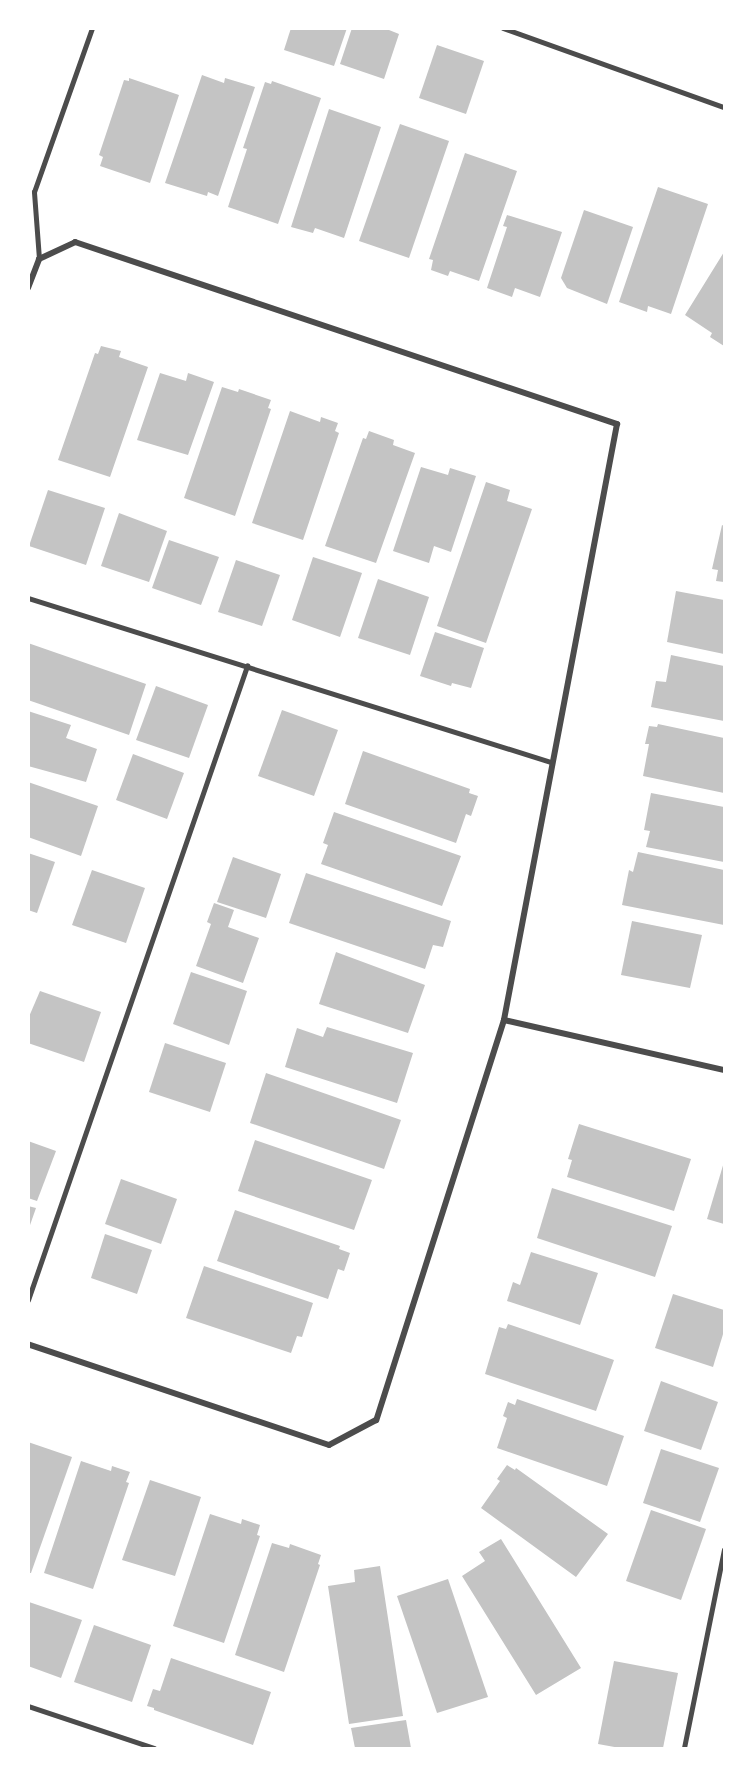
<!DOCTYPE html>
<style>
body{margin:0}
#map{position:relative;width:753px;height:1777px;overflow:hidden;background:#fff;font-family:"Golos Text",sans-serif}
div>[style]{position:absolute}
.building>*{inset:0;background:#c4c4c4}
.service>*{height:4.5px;margin:-2.25px;padding:0 2.25px;transform-origin:2.25px;border-radius:2.25px;background:#4c4c4c}
.minor>*{height:6px;margin:-3px;padding:0 3px;transform-origin:3px;border-radius:3px;background:#4c4c4c}
span{translate:-50% -50%;white-space:nowrap;text-align:center;line-height:1.15;-webkit-text-stroke:4.5px #fff;paint-order:stroke}
.frame{position:absolute;inset:0;border:30px solid #fff;pointer-events:none}
</style>
<div id="map">
<div class="building">
<i style="clip-path:polygon(291px 28px,347px 28px,334px 66px,284px 50px)"></i>
<i style="clip-path:polygon(352px 28px,384px 28px,399px 34px,384px 79px,340px 64px)"></i>
<i style="clip-path:polygon(437px 45px,484px 61px,466px 114px,419px 98px)"></i>
<i style="clip-path:polygon(202px 75px,224px 83px,225px 78px,255px 87px,218px 196px,208px 192px,207px 196px,165px 183px)"></i>
<i style="clip-path:polygon(129px 78px,179px 95px,150px 183px,100px 166px,103px 157px,99px 155px,124px 80px,129px 81px)"></i>
<i style="clip-path:polygon(272px 81px,321px 98px,278px 224px,228px 207px,247px 149px,243px 148px,265px 82px,271px 84px)"></i>
<i style="clip-path:polygon(329px 109px,381px 127px,344px 238px,315px 228px,313px 233px,291px 227px)"></i>
<i style="clip-path:polygon(400px 124px,449px 141px,409px 258px,359px 241px)"></i>
<i style="clip-path:polygon(465px 153px,517px 171px,479px 281px,450px 271px,448px 276px,431px 270px,433px 260px,429px 259px)"></i>
<i style="clip-path:polygon(658px 187px,708px 204px,671px 314px,648px 306px,647px 312px,619px 302px)"></i>
<i style="clip-path:polygon(584px 210px,633px 227px,607px 304px,567px 288px,561px 278px)"></i>
<i style="clip-path:polygon(507px 215px,562px 232px,540px 297px,515px 288px,512px 297px,487px 288px,507px 227px,503px 226px)"></i>
<i style="clip-path:polygon(724px 252px,724px 346px,710px 337px,712px 333px,685px 315px)"></i>
<i style="clip-path:polygon(101px 346px,121px 351px,119px 357px,148px 367px,110px 477px,58px 460px,95px 353px,98px 354px)"></i>
<i style="clip-path:polygon(160px 373px,186px 381px,188px 373px,214px 382px,188px 455px,137px 440px)"></i>
<i style="clip-path:polygon(222px 387px,238px 392px,239px 389px,271px 400px,268px 408px,271px 409px,235px 516px,184px 498px)"></i>
<i style="clip-path:polygon(290px 411px,320px 422px,321px 417px,338px 423px,335px 431px,339px 433px,303px 540px,252px 523px)"></i>
<i style="clip-path:polygon(369px 431px,394px 440px,393px 445px,415px 453px,376px 563px,325px 546px,363px 438px,366px 439px)"></i>
<i style="clip-path:polygon(421px 467px,448px 475px,450px 468px,476px 476px,451px 552px,434px 546px,429px 563px,393px 551px)"></i>
<i style="clip-path:polygon(486px 482px,510px 490px,507px 501px,532px 509px,486px 643px,437px 626px)"></i>
<i style="clip-path:polygon(48px 490px,105px 508px,86px 565px,29px 546px)"></i>
<i style="clip-path:polygon(119px 513px,167px 531px,149px 582px,101px 566px)"></i>
<i style="clip-path:polygon(722px 525px,724px 526px,724px 582px,716px 581px,718px 570px,712px 569px)"></i>
<i style="clip-path:polygon(169px 540px,219px 557px,201px 605px,152px 588px)"></i>
<i style="clip-path:polygon(313px 557px,362px 573px,340px 637px,292px 620px)"></i>
<i style="clip-path:polygon(236px 560px,280px 575px,262px 626px,218px 612px)"></i>
<i style="clip-path:polygon(378px 579px,429px 597px,410px 655px,358px 638px)"></i>
<i style="clip-path:polygon(676px 591px,724px 600px,724px 654px,667px 642px)"></i>
<i style="clip-path:polygon(435px 632px,484px 648px,471px 688px,452px 683px,451px 686px,420px 676px)"></i>
<i style="clip-path:polygon(28px 643px,146px 684px,129px 735px,28px 700px)"></i>
<i style="clip-path:polygon(671px 655px,724px 666px,724px 721px,651px 707px,656px 681px,666px 682px)"></i>
<i style="clip-path:polygon(156px 686px,208px 705px,189px 758px,136px 740px)"></i>
<i style="clip-path:polygon(282px 710px,338px 730px,314px 796px,258px 776px)"></i>
<i style="clip-path:polygon(28px 711px,71px 725px,66px 738px,97px 749px,86px 782px,28px 766px)"></i>
<i style="clip-path:polygon(658px 724px,724px 738px,724px 793px,643px 776px,649px 744px,645px 744px,649px 726px,657px 727px)"></i>
<i style="clip-path:polygon(363px 751px,470px 789px,469px 793px,478px 796px,471px 816px,466px 814px,456px 843px,345px 804px)"></i>
<i style="clip-path:polygon(133px 754px,184px 773px,167px 819px,116px 800px)"></i>
<i style="clip-path:polygon(28px 782px,98px 806px,81px 856px,28px 837px)"></i>
<i style="clip-path:polygon(651px 793px,724px 807px,724px 862px,646px 847px,650px 831px,644px 830px)"></i>
<i style="clip-path:polygon(334px 812px,461px 856px,442px 906px,321px 864px,328px 845px,323px 843px)"></i>
<i style="clip-path:polygon(638px 852px,724px 870px,724px 925px,622px 905px,629px 870px,633px 872px)"></i>
<i style="clip-path:polygon(28px 853px,55px 862px,37px 913px,28px 910px)"></i>
<i style="clip-path:polygon(233px 857px,281px 874px,266px 918px,217px 902px)"></i>
<i style="clip-path:polygon(92px 870px,145px 888px,126px 943px,72px 925px)"></i>
<i style="clip-path:polygon(306px 873px,451px 921px,443px 947px,433px 945px,425px 969px,289px 923px)"></i>
<i style="clip-path:polygon(214px 903px,234px 910px,228px 927px,259px 938px,243px 983px,196px 966px,211px 924px,207px 922px)"></i>
<i style="clip-path:polygon(632px 921px,702px 935px,690px 988px,621px 975px)"></i>
<i style="clip-path:polygon(336px 952px,425px 985px,408px 1033px,319px 1004px)"></i>
<i style="clip-path:polygon(191px 972px,247px 991px,229px 1045px,173px 1024px)"></i>
<i style="clip-path:polygon(40px 991px,101px 1012px,84px 1062px,28px 1043px,28px 1019px)"></i>
<i style="clip-path:polygon(327px 1027px,413px 1053px,397px 1103px,285px 1067px,297px 1028px,323px 1037px)"></i>
<i style="clip-path:polygon(165px 1043px,226px 1063px,210px 1112px,149px 1092px)"></i>
<i style="clip-path:polygon(266px 1073px,401px 1120px,384px 1169px,250px 1123px)"></i>
<i style="clip-path:polygon(579px 1124px,691px 1159px,674px 1211px,567px 1177px,572px 1160px,568px 1159px)"></i>
<i style="clip-path:polygon(255px 1140px,372px 1180px,354px 1230px,238px 1191px)"></i>
<i style="clip-path:polygon(28px 1141px,56px 1151px,37px 1201px,28px 1198px)"></i>
<i style="clip-path:polygon(724px 1162px,724px 1224px,707px 1219px)"></i>
<i style="clip-path:polygon(121px 1179px,177px 1199px,161px 1244px,105px 1224px)"></i>
<i style="clip-path:polygon(552px 1188px,672px 1226px,655px 1277px,537px 1238px)"></i>
<i style="clip-path:polygon(28px 1206px,36px 1208px,29px 1228px,28px 1228px)"></i>
<i style="clip-path:polygon(235px 1210px,340px 1246px,339px 1249px,350px 1253px,344px 1271px,338px 1269px,328px 1299px,217px 1261px)"></i>
<i style="clip-path:polygon(105px 1234px,152px 1250px,137px 1294px,91px 1278px)"></i>
<i style="clip-path:polygon(531px 1252px,598px 1273px,580px 1325px,507px 1301px,513px 1282px,520px 1285px)"></i>
<i style="clip-path:polygon(204px 1266px,313px 1303px,302px 1337px,297px 1336px,291px 1353px,186px 1318px)"></i>
<i style="clip-path:polygon(673px 1294px,724px 1310px,724px 1331px,713px 1367px,655px 1348px)"></i>
<i style="clip-path:polygon(508px 1324px,614px 1360px,596px 1411px,485px 1374px,499px 1327px,506px 1329px)"></i>
<i style="clip-path:polygon(661px 1381px,718px 1402px,701px 1450px,644px 1431px)"></i>
<i style="clip-path:polygon(517px 1399px,624px 1436px,607px 1486px,497px 1448px,507px 1418px,503px 1416px,508px 1402px,515px 1405px)"></i>
<i style="clip-path:polygon(28px 1442px,72px 1457px,31px 1573px,28px 1573px)"></i>
<i style="clip-path:polygon(661px 1449px,719px 1468px,700px 1522px,643px 1503px)"></i>
<i style="clip-path:polygon(81px 1461px,111px 1471px,112px 1466px,130px 1472px,126px 1482px,129px 1483px,93px 1589px,44px 1573px)"></i>
<i style="clip-path:polygon(507px 1465px,515px 1470px,516px 1468px,608px 1534px,576px 1577px,481px 1508px,500px 1481px,497px 1479px)"></i>
<i style="clip-path:polygon(150px 1480px,201px 1497px,175px 1576px,122px 1560px)"></i>
<i style="clip-path:polygon(651px 1510px,706px 1529px,681px 1600px,626px 1581px)"></i>
<i style="clip-path:polygon(210px 1514px,241px 1524px,242px 1519px,260px 1525px,257px 1535px,260px 1536px,224px 1643px,173px 1626px)"></i>
<i style="clip-path:polygon(501px 1539px,581px 1668px,536px 1695px,462px 1576px,485px 1561px,479px 1552px)"></i>
<i style="clip-path:polygon(272px 1543px,289px 1548px,290px 1544px,321px 1555px,318px 1564px,320px 1565px,284px 1672px,235px 1655px)"></i>
<i style="clip-path:polygon(380px 1566px,403px 1716px,349px 1724px,328px 1586px,355px 1582px,354px 1570px)"></i>
<i style="clip-path:polygon(448px 1579px,488px 1697px,437px 1713px,397px 1596px)"></i>
<i style="clip-path:polygon(29px 1602px,82px 1620px,61px 1678px,28px 1666px)"></i>
<i style="clip-path:polygon(94px 1625px,151px 1645px,132px 1702px,74px 1682px)"></i>
<i style="clip-path:polygon(171px 1658px,271px 1692px,253px 1745px,154px 1710px,154px 1708px,147px 1706px,153px 1689px,160px 1691px)"></i>
<i style="clip-path:polygon(614px 1661px,678px 1673px,663px 1748px,620px 1748px,598px 1744px)"></i>
<i style="clip-path:polygon(406px 1720px,411px 1748px,355px 1748px,351px 1728px)"></i>
</div>
<div class="service">
<i style="left:503px;top:28px;width:235px;rotate:19.7deg"></i>
<i style="left:39px;top:259px;width:67px;rotate:-94.3deg"></i>
<i style="left:34px;top:192px;width:174px;rotate:-70.5deg"></i>
<i style="left:28px;top:598px;width:548px;rotate:17.41deg"></i>
<i style="left:28px;top:1300px;width:671px;rotate:-70.94deg"></i>
<i style="left:28px;top:1706px;width:133px;rotate:18.4deg"></i>
<i style="left:684px;top:1748px;width:202px;rotate:-78.6deg"></i>
</div>
<div class="minor">
<i style="left:28px;top:288px;width:31px;rotate:-69deg"></i>
<i style="left:39px;top:259px;width:40px;rotate:-25deg"></i>
<i style="left:75px;top:242px;width:572px;rotate:18.56deg"></i>
<i style="left:617px;top:424px;width:607px;rotate:100.74deg"></i>
<i style="left:504px;top:1020px;width:420px;rotate:107.7deg"></i>
<i style="left:376px;top:1420px;width:53px;rotate:152deg"></i>
<i style="left:329px;top:1445px;width:317px;rotate:-161.5deg"></i>
<i style="left:504px;top:1020px;width:226px;rotate:12.8deg"></i>
</div>
<div class="frame"></div>
</div>
